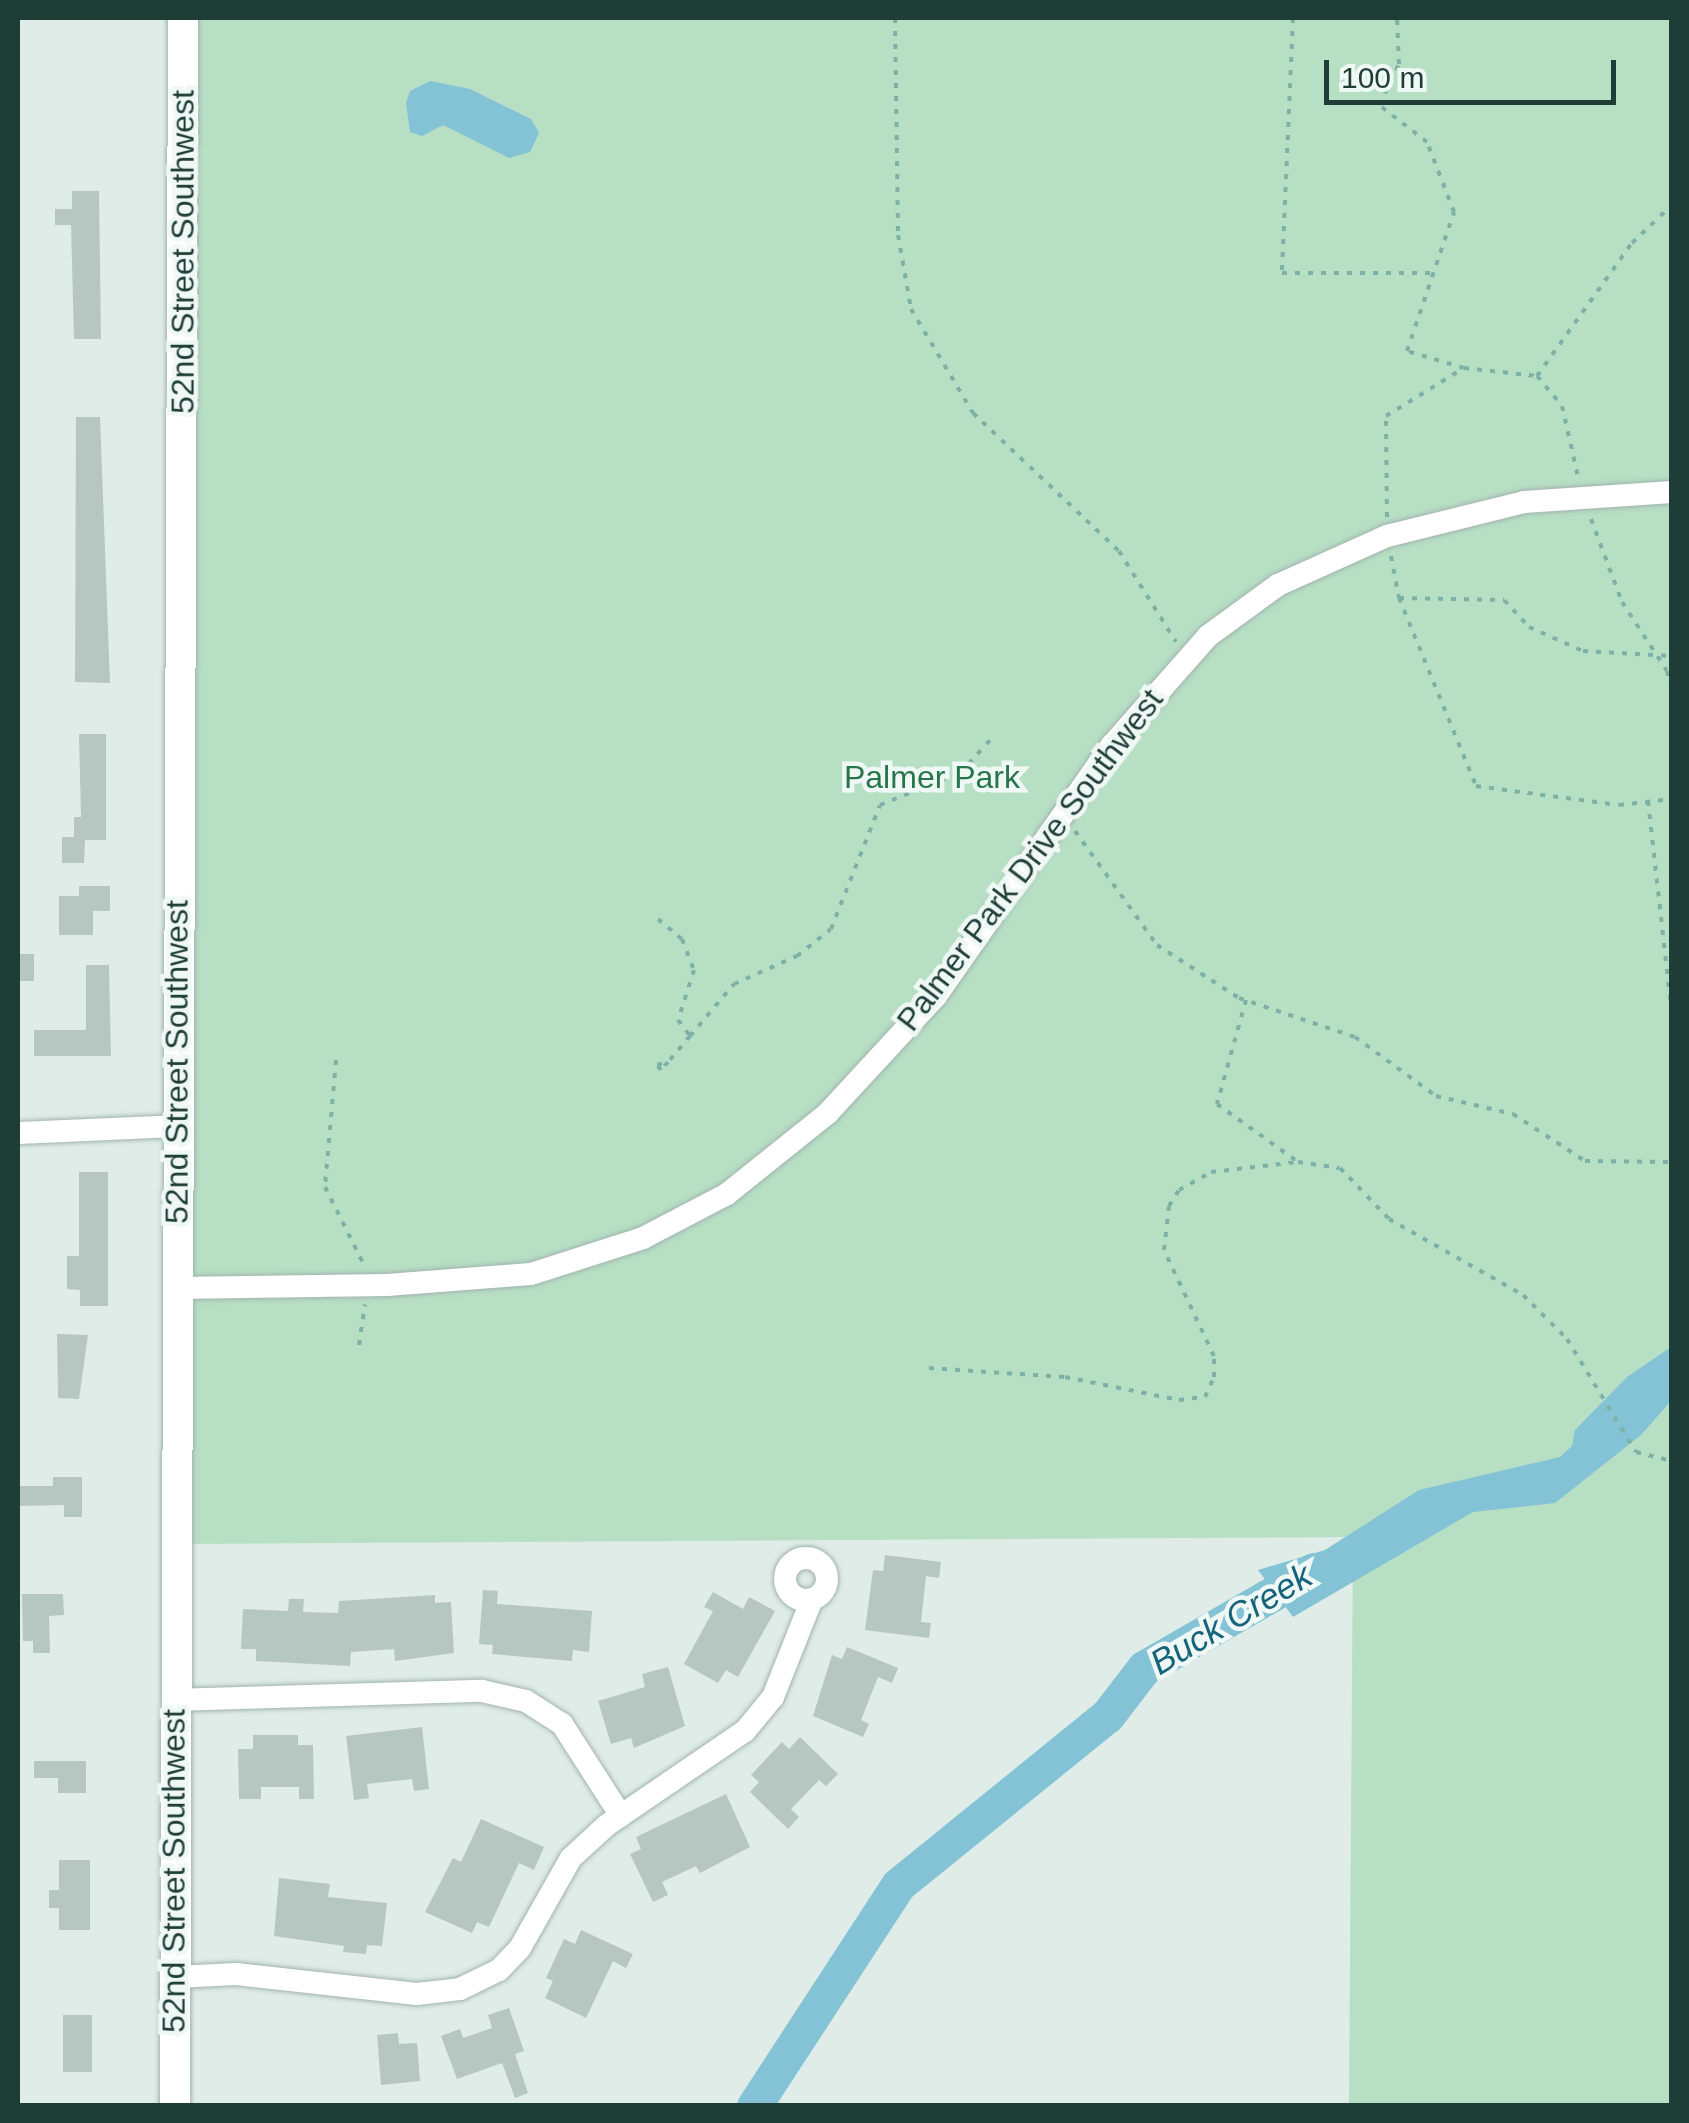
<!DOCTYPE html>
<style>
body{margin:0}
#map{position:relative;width:1689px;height:2123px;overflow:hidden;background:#dfece7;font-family:Arial,sans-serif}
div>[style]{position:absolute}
.green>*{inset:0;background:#b7dfc4}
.water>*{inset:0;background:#83c3d5}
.river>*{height:35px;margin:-17.5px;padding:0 17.5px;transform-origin:17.5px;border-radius:17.5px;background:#83c3d5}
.building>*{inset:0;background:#b5c7c0}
.path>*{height:4px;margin-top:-2px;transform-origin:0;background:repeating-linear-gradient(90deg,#7eb1a5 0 5px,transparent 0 13px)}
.roads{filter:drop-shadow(0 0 2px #a2b4af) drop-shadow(0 0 2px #a2b4af)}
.minor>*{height:22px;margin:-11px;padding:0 11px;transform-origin:11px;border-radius:11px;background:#fff}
.minor>.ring{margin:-11px;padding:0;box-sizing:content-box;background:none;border:22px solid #fff;border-radius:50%}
.tertiary>*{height:30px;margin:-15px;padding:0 15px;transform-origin:15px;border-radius:15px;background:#fff}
span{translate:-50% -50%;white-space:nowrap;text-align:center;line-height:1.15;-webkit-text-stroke:9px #f0f8f5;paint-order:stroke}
.street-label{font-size:32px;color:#1f3d37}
.park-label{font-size:32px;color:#27764b}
.water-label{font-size:35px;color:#16647c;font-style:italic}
.frame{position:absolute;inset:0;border:20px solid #1f3d37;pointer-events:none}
.scale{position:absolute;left:1324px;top:60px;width:292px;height:45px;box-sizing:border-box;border:5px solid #1f3d37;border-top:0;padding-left:12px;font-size:30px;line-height:35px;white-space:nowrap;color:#1f3d37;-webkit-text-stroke:8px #f0f8f5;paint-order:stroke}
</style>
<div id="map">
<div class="green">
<i style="clip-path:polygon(196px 18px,1671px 18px,1671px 2105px,1349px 2105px,1353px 1537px,189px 1544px)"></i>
</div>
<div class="water">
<i style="clip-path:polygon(430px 81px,470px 89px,531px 119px,539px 133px,530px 152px,509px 158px,443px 125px,422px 136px,410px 132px,406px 103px,410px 91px)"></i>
<i style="clip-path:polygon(1671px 1347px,1671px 1401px,1641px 1435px,1555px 1503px,1473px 1512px,1293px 1617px,1258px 1570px,1325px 1550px,1419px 1490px,1560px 1457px,1572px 1446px,1575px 1430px,1627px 1377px)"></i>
</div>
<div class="river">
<i style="left:754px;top:2106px;width:264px;rotate:-56.9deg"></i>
<i style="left:898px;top:1885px;width:269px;rotate:-39deg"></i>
<i style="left:1107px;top:1716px;width:61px;rotate:-52.4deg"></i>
<i style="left:1144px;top:1668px;width:196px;rotate:-30deg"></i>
</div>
<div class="building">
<i style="clip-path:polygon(72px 191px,99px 191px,101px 339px,74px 339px,71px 225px,55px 225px,55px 209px,72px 209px)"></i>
<i style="clip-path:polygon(76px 417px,100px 417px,110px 683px,75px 682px)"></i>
<i style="clip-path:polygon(79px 734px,106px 734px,106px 840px,85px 840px,84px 863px,62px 863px,62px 837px,74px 837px,74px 817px,81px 817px)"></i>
<i style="clip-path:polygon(79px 886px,110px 886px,110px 911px,93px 911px,93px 935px,59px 935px,59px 896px,79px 896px)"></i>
<i style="clip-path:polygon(18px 954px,34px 954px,34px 981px,18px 981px)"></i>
<i style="clip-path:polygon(86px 965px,109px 965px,111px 1056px,34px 1056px,34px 1030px,86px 1030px)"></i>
<i style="clip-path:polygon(79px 1172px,108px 1172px,108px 1306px,80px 1306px,80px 1290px,67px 1289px,67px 1256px,79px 1256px)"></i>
<i style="clip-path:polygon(57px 1334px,88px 1335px,79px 1399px,58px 1398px)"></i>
<i style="clip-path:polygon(53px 1477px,82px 1477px,82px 1517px,64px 1517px,64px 1505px,18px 1506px,18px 1486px,53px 1486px)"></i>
<i style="clip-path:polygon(885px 1555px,941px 1562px,939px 1578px,926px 1576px,921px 1622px,931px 1623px,929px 1638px,865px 1630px,873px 1570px,883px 1571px)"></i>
<i style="clip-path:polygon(483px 1590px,498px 1591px,497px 1604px,592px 1611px,589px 1652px,573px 1650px,572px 1661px,492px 1654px,493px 1645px,479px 1644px)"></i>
<i style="clip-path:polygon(713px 1592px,743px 1609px,749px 1597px,775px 1611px,738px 1677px,726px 1670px,718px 1683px,684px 1664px,713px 1611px,704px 1607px)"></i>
<i style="clip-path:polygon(22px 1594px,63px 1594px,64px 1615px,49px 1616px,50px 1653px,33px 1653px,33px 1641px,23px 1641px)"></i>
<i style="clip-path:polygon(435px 1595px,435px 1603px,451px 1602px,454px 1653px,395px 1661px,394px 1649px,351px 1652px,350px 1666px,256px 1661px,256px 1649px,241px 1649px,243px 1609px,288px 1611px,289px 1599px,304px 1599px,303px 1612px,338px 1613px,339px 1601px)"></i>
<i style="clip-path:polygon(847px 1647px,898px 1668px,892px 1683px,878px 1677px,861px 1720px,869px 1724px,863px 1737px,813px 1716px,832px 1655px,842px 1659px)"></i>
<i style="clip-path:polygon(668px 1667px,685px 1726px,634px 1748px,631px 1738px,611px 1744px,598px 1701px,645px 1687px,642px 1674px)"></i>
<i style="clip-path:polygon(422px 1727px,429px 1789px,414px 1791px,412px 1779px,367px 1784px,369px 1798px,354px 1800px,346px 1736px)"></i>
<i style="clip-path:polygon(253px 1735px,298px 1735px,298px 1745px,313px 1745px,314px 1799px,299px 1799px,299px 1787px,261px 1787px,261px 1799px,239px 1799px,238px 1749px,253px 1749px)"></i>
<i style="clip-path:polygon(800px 1737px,838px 1774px,826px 1786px,819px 1780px,791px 1809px,799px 1817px,788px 1829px,750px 1792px,759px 1782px,751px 1775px,782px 1742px,789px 1749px)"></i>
<i style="clip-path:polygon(34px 1761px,86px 1761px,86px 1793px,58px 1793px,58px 1778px,34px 1778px)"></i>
<i style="clip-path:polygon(726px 1794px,750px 1847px,700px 1873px,696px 1866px,662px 1882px,668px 1895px,653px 1902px,630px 1854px,641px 1849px,636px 1837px)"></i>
<i style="clip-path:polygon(481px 1819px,544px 1847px,534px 1870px,519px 1863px,489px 1927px,477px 1922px,472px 1933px,425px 1912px,453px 1858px,461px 1862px)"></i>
<i style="clip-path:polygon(59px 1860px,90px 1860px,90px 1930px,59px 1930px,59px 1908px,49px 1908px,49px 1890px,59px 1890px)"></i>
<i style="clip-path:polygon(279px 1878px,330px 1884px,328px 1897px,387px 1903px,382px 1946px,367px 1945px,366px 1954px,343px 1952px,344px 1946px,274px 1936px)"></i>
<i style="clip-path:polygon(581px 1930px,633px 1954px,626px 1968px,613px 1961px,586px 2018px,545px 1998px,553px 1981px,546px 1978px,564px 1939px,575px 1944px)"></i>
<i style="clip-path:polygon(509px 2008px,524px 2051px,515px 2054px,528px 2093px,515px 2098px,502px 2063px,457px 2079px,441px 2036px,460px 2029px,463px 2038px,492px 2028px,488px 2015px)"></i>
<i style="clip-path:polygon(63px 2015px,92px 2015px,92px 2072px,63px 2072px)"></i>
<i style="clip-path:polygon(398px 2033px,399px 2044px,417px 2043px,420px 2081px,381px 2085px,377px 2035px)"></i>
</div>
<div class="path">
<i style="left:895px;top:18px;width:217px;rotate:89.2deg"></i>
<i style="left:898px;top:235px;width:75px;rotate:80deg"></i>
<i style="left:911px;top:309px;width:121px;rotate:59.2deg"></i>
<i style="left:973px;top:413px;width:201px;rotate:43.4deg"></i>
<i style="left:1119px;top:551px;width:107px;rotate:57.9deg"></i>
<i style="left:1293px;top:18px;width:255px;rotate:92.5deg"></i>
<i style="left:1282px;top:273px;width:150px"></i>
<i style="left:1464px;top:368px;width:73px;rotate:6.3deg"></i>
<i style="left:1537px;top:376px;width:39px;rotate:50deg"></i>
<i style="left:1562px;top:406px;width:73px;rotate:77.3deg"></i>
<i style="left:1537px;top:376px;width:163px;rotate:-54.5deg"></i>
<i style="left:1632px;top:243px;width:55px;rotate:-43.5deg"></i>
<i style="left:1387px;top:517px;width:101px;rotate:-90.6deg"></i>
<i style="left:1386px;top:416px;width:92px;rotate:-31.6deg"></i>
<i style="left:1464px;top:368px;width:59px;rotate:-163.4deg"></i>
<i style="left:1407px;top:351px;width:147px;rotate:-71.3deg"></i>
<i style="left:1454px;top:212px;width:75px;rotate:-111.1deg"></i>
<i style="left:1427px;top:142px;width:61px;rotate:-142.4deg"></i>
<i style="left:1379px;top:105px;width:46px;rotate:-64deg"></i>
<i style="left:1399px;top:64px;width:46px;rotate:-92.5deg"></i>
<i style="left:1591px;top:519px;width:89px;rotate:69.5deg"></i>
<i style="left:1622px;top:602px;width:82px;rotate:56.9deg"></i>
<i style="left:1667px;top:671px;width:20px;rotate:75deg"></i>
<i style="left:1391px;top:556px;width:43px;rotate:79.2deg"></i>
<i style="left:1399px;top:598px;width:203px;rotate:67.7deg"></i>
<i style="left:1476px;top:786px;width:144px;rotate:7.6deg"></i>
<i style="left:1619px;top:805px;width:53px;rotate:-6.5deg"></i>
<i style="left:1399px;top:598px;width:105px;rotate:1.1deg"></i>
<i style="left:1504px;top:600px;width:37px;rotate:47deg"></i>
<i style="left:1529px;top:627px;width:59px;rotate:24deg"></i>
<i style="left:1583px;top:651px;width:89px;rotate:3.2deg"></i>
<i style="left:1648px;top:801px;width:214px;rotate:83.6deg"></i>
<i style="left:1075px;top:831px;width:140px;rotate:54.3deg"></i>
<i style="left:1157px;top:945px;width:98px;rotate:32.9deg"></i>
<i style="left:1239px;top:998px;width:122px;rotate:18.6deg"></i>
<i style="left:1355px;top:1037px;width:100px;rotate:36.1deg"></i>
<i style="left:1436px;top:1096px;width:79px;rotate:13.2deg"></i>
<i style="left:1513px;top:1114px;width:86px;rotate:33.1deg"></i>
<i style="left:1585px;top:1161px;width:87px;rotate:0.7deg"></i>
<i style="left:658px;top:919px;width:31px;rotate:40deg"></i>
<i style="left:682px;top:939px;width:33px;rotate:69deg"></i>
<i style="left:694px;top:970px;width:52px;rotate:107.7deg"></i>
<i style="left:678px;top:1020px;width:20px;rotate:53deg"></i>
<i style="left:690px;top:1036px;width:34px;rotate:130deg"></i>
<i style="left:668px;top:1062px;width:11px;rotate:131deg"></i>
<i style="left:661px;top:1070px;width:6px;rotate:-129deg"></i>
<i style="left:657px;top:1065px;width:11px;rotate:-15deg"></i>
<i style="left:1246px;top:1000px;width:108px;rotate:105.6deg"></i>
<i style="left:1217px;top:1104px;width:100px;rotate:35.6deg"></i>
<i style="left:690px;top:1036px;width:68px;rotate:-49.8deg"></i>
<i style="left:734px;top:984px;width:69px;rotate:-24deg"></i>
<i style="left:797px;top:956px;width:43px;rotate:-38.5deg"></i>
<i style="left:831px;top:929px;width:133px;rotate:-68.4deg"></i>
<i style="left:880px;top:805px;width:86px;rotate:-21.8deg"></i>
<i style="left:960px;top:773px;width:47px;rotate:-47.6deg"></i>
<i style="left:336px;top:1060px;width:127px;rotate:95deg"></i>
<i style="left:325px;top:1187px;width:87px;rotate:63.4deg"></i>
<i style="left:359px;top:1345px;width:41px;rotate:-81.7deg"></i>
<i style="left:929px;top:1368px;width:136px;rotate:3.8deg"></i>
<i style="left:1065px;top:1377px;width:116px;rotate:11.4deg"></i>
<i style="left:1179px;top:1400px;width:26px;rotate:-7deg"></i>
<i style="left:1205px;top:1397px;width:22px;rotate:-66deg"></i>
<i style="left:1214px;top:1377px;width:21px;rotate:-90deg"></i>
<i style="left:1214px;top:1356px;width:117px;rotate:-115.3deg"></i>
<i style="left:1164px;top:1250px;width:44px;rotate:-83.5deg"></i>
<i style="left:1169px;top:1206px;width:19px;rotate:-58deg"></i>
<i style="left:1179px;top:1190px;width:37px;rotate:-29deg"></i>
<i style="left:1211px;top:1172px;width:88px;rotate:-6.6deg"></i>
<i style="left:1298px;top:1162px;width:42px;rotate:8.1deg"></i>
<i style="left:1340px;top:1168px;width:71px;rotate:46.1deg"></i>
<i style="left:1389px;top:1219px;width:154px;rotate:29.6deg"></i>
<i style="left:1523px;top:1295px;width:62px;rotate:45deg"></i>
<i style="left:1567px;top:1339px;width:132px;rotate:58.6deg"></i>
<i style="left:1636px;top:1452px;width:37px;rotate:14deg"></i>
</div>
<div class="roads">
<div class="minor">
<i style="left:18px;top:1133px;width:158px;rotate:-2.5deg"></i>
<i style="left:175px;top:1288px;width:212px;rotate:-0.8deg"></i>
<i style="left:387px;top:1285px;width:144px;rotate:-4.4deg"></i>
<i style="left:531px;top:1274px;width:118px;rotate:-17.8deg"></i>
<i style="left:643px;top:1238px;width:95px;rotate:-27.6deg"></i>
<i style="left:727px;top:1194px;width:129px;rotate:-38.7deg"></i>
<i style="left:828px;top:1113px;width:159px;rotate:-47.3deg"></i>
<i style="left:936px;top:996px;width:307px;rotate:-55deg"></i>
<i style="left:1112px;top:745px;width:145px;rotate:-48.6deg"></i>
<i style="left:1208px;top:636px;width:87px;rotate:-36.1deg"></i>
<i style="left:1278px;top:585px;width:120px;rotate:-24.2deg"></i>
<i style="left:1387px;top:536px;width:141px;rotate:-13.9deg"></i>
<i style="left:1524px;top:502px;width:148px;rotate:-3.9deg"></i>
<i class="ring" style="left:785px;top:1558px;width:20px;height:20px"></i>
<i style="left:173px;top:1700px;width:309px;rotate:-1.7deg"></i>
<i style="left:482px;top:1691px;width:45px;rotate:12.8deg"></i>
<i style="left:526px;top:1701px;width:43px;rotate:32.6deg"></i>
<i style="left:562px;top:1724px;width:109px;rotate:57.3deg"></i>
<i style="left:176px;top:1977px;width:60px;rotate:-2.9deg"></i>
<i style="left:236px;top:1974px;width:182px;rotate:6.3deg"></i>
<i style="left:417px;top:1994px;width:43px;rotate:-6.6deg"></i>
<i style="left:460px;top:1989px;width:43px;rotate:-26deg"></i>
<i style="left:499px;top:1970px;width:30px;rotate:-46deg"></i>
<i style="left:520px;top:1948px;width:103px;rotate:-60.5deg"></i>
<i style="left:571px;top:1858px;width:49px;rotate:-42.5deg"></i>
<i style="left:607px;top:1825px;width:167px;rotate:-34.3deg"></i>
<i style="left:745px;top:1731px;width:44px;rotate:-50.5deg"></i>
<i style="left:773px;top:1697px;width:105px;rotate:-68.3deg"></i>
</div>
<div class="tertiary">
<i style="left:175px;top:2106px;width:2088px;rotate:-89.78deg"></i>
</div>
</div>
<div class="street-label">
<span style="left:183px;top:252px;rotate:-90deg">52nd Street Southwest</span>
<span style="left:1030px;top:860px;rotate:-53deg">Palmer Park Drive Southwest</span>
<span style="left:177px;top:1062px;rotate:-90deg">52nd Street Southwest</span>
<span style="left:174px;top:1871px;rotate:-90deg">52nd Street Southwest</span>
</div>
<div class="park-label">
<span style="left:932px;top:777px">Palmer Park</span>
</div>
<div class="water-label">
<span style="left:1231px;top:1619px;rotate:-31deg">Buck Creek</span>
</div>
<div class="frame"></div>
<div class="scale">100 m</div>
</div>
